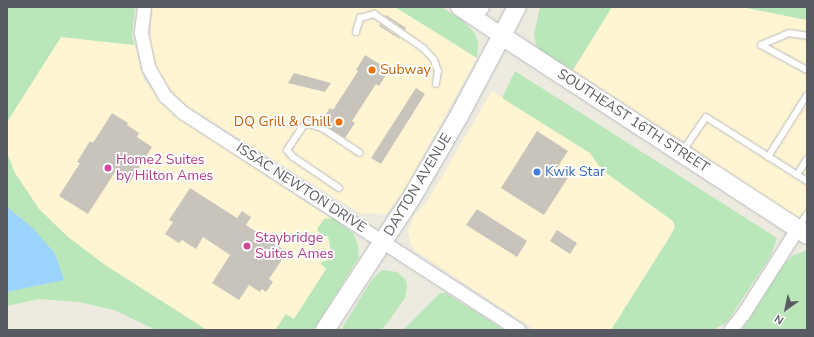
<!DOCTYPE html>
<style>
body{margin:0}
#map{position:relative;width:814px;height:337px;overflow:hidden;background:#edeadf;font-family:"Nunito Sans",sans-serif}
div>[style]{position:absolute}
.commercial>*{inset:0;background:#fff5d2}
.green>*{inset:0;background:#b9e7b9}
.water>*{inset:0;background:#9dd3ff}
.building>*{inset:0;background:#c8c4bc}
.roads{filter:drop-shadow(0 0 1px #b8bac0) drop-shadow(0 0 1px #b8bac0)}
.service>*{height:6px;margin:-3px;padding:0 3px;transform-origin:3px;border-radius:3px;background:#fff}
.minor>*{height:13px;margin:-6.5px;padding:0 6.5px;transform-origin:6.5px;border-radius:6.5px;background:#fff}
.tertiary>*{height:16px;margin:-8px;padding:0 8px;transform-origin:8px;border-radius:8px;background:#fff}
.secondary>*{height:18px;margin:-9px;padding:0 9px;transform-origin:9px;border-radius:9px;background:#fff}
.dots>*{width:11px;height:11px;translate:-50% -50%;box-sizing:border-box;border:2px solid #fff;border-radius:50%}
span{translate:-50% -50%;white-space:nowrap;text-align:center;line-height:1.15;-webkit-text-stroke:3.5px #fff;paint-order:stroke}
.food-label{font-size:14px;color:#c56008}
.left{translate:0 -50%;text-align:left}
.right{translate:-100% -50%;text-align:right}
.street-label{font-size:14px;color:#585c62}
.hotel-label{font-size:14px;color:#b23c85}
.shop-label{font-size:14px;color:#366cbe}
.frame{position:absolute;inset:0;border:8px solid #585c62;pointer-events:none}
.north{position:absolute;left:766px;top:289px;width:40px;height:40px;-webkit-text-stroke:3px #fff;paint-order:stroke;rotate:213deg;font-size:11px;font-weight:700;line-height:16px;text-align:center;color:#585c62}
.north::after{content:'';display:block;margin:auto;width:14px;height:18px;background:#585c62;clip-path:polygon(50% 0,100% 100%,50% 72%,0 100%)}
</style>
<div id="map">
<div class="commercial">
<i style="clip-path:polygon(152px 7px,395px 7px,477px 58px,401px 196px,386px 214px,360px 213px,187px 106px,174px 94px,162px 79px,154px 61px,150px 44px)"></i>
<i style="clip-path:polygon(612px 7px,742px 7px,807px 20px,807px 224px,573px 70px)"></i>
<i style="clip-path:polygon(61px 37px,135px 45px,144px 80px,172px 113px,353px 233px,358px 245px,359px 257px,314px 330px,207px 330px,105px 265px,68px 237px,39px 209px,15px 173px,7px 153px,7px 122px)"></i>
<i style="clip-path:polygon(492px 91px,590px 153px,602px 170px,673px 221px,675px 227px,671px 235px,611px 330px,535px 330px,416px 251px,411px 245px,408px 231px,413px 217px,427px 202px)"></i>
</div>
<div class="green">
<i style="clip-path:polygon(7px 7px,135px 7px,132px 38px,135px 45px,61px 37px,7px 122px)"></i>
<i style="clip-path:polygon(395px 7px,441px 7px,461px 19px,474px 32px,478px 42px,477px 58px)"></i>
<i style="clip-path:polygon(540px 7px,612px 7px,573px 70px,540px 51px,536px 45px,534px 34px)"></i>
<i style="clip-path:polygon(742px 7px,807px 7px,807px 20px)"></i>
<i style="clip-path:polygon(515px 71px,777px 238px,771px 255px,727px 322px,713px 330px,611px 330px,671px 235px,675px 227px,673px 221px,602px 170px,590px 153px,502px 98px)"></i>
<i style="clip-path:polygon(7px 153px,15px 173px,39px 209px,68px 237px,105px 265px,207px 330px,156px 330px,114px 310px,79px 302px,39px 299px,7px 306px)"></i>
<i style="clip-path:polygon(333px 218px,353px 233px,358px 245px,359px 257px,314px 330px,275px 330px,286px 314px,294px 319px,326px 269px,320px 263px,332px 258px,328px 236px,322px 237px,317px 229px,324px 219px)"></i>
<i style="clip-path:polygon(807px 250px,807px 330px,742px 330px,783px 265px,792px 256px)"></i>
<i style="clip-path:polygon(382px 270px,397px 272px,406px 280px,407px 287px,405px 298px,389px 321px,381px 330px,341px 330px,371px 281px)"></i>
<i style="clip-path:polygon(440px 293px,446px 293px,504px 330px,403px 330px)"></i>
</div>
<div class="water">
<i style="clip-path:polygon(7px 207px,34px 229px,55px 254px,64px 280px,7px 292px)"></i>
</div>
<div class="building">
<i style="clip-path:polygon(386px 15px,406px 28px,405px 30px,385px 16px)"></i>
<i style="clip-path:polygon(380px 24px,400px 38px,400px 39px,379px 26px)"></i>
<i style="clip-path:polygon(365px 55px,389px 70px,379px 86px,376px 84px,352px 121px,355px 123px,345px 138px,320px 122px,330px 108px,333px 110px,358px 71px,356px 70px)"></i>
<i style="clip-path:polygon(294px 73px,331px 83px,325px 92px,288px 83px)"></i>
<i style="clip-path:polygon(416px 88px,425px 94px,381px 164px,371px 158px)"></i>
<i style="clip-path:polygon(112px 113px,128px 123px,127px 125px,139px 133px,137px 137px,152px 147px,130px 182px,115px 172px,88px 214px,59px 196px,80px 163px,77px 162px,90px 141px,93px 143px)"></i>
<i style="clip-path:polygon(537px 131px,568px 151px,557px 168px,569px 176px,544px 215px,501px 188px)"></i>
<i style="clip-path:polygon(190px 188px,237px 218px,242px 211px,251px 217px,246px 225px,287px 252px,269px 279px,273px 282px,266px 292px,262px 289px,260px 292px,249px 285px,239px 300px,212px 283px,230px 255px,203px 237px,196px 249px,182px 240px,179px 243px,165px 234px,173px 222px,169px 220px)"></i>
<i style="clip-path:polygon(477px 209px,527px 241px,517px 257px,466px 225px)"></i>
<i style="clip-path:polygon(557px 230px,577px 243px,570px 254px,550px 241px)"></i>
</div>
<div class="roads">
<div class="service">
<i style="left:356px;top:32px;width:15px;rotate:-74deg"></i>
<i style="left:360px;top:18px;width:15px;rotate:-16deg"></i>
<i style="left:374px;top:14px;width:60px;rotate:34.8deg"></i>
<i style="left:423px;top:48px;width:16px;rotate:47deg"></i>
<i style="left:434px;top:60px;width:12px;rotate:70deg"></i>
<i style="left:438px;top:71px;width:13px;rotate:99deg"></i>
<i style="left:761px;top:45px;width:52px;rotate:28.5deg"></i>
<i style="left:761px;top:45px;width:30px;rotate:-23deg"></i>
<i style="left:789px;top:33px;width:18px;rotate:9deg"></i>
<i style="left:682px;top:152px;width:42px;rotate:-55.6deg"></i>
<i style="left:706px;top:117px;width:120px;rotate:32.4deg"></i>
<i style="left:768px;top:157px;width:73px;rotate:-57.8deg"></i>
<i style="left:797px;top:175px;width:19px;rotate:-58deg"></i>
<i style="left:339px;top:188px;width:55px;rotate:-146deg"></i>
<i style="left:293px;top:157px;width:9px;rotate:-131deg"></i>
<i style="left:287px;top:150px;width:32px;rotate:-56deg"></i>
<i style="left:305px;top:123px;width:18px;rotate:16deg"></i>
<i style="left:322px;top:128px;width:45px;rotate:33.3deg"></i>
<i style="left:798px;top:227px;width:16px;rotate:-55deg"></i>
</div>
<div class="minor">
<i style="left:144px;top:7px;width:26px;rotate:97deg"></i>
<i style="left:141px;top:33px;width:35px;rotate:78deg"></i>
<i style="left:148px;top:67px;width:34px;rotate:60deg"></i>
<i style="left:165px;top:96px;width:23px;rotate:43deg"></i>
<i style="left:182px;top:112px;width:401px;rotate:32.9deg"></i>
<i style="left:730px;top:330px;width:21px;rotate:-51deg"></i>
<i style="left:743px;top:314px;width:101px;rotate:-57.6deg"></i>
</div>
<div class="tertiary">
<i style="left:459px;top:7px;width:52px;rotate:34deg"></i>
</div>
<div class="secondary">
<i style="left:468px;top:7px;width:12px"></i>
<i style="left:502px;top:36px;width:364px;rotate:33.1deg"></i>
<i style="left:325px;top:330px;width:159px;rotate:-56.8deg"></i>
<i style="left:412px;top:197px;width:94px;rotate:-59.9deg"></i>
<i style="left:459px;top:116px;width:123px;rotate:-62deg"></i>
</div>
</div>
<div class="dots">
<i style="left:372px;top:70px;background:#e8710a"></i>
<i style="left:339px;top:122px;background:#e8710a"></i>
<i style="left:108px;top:168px;background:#d1479c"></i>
<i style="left:537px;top:172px;background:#3f7fe0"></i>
<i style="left:247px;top:246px;background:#d1479c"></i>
</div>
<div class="food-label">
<span class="left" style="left:380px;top:70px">Subway</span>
<span class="right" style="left:331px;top:122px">DQ Grill &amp; Chill</span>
</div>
<div class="street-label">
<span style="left:633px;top:121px;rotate:33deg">SOUTHEAST 16TH STREET</span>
<span style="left:418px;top:185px;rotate:-59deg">DAYTON AVENUE</span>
<span style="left:301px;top:188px;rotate:33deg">ISSAC NEWTON DRIVE</span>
</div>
<div class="hotel-label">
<span class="left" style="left:116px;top:168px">Home2 Suites<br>by Hilton Ames</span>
<span class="left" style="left:255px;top:246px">Staybridge<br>Suites Ames</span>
</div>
<div class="shop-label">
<span class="left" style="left:545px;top:172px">Kwik Star</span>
</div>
<div class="frame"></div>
<div class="north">N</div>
</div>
